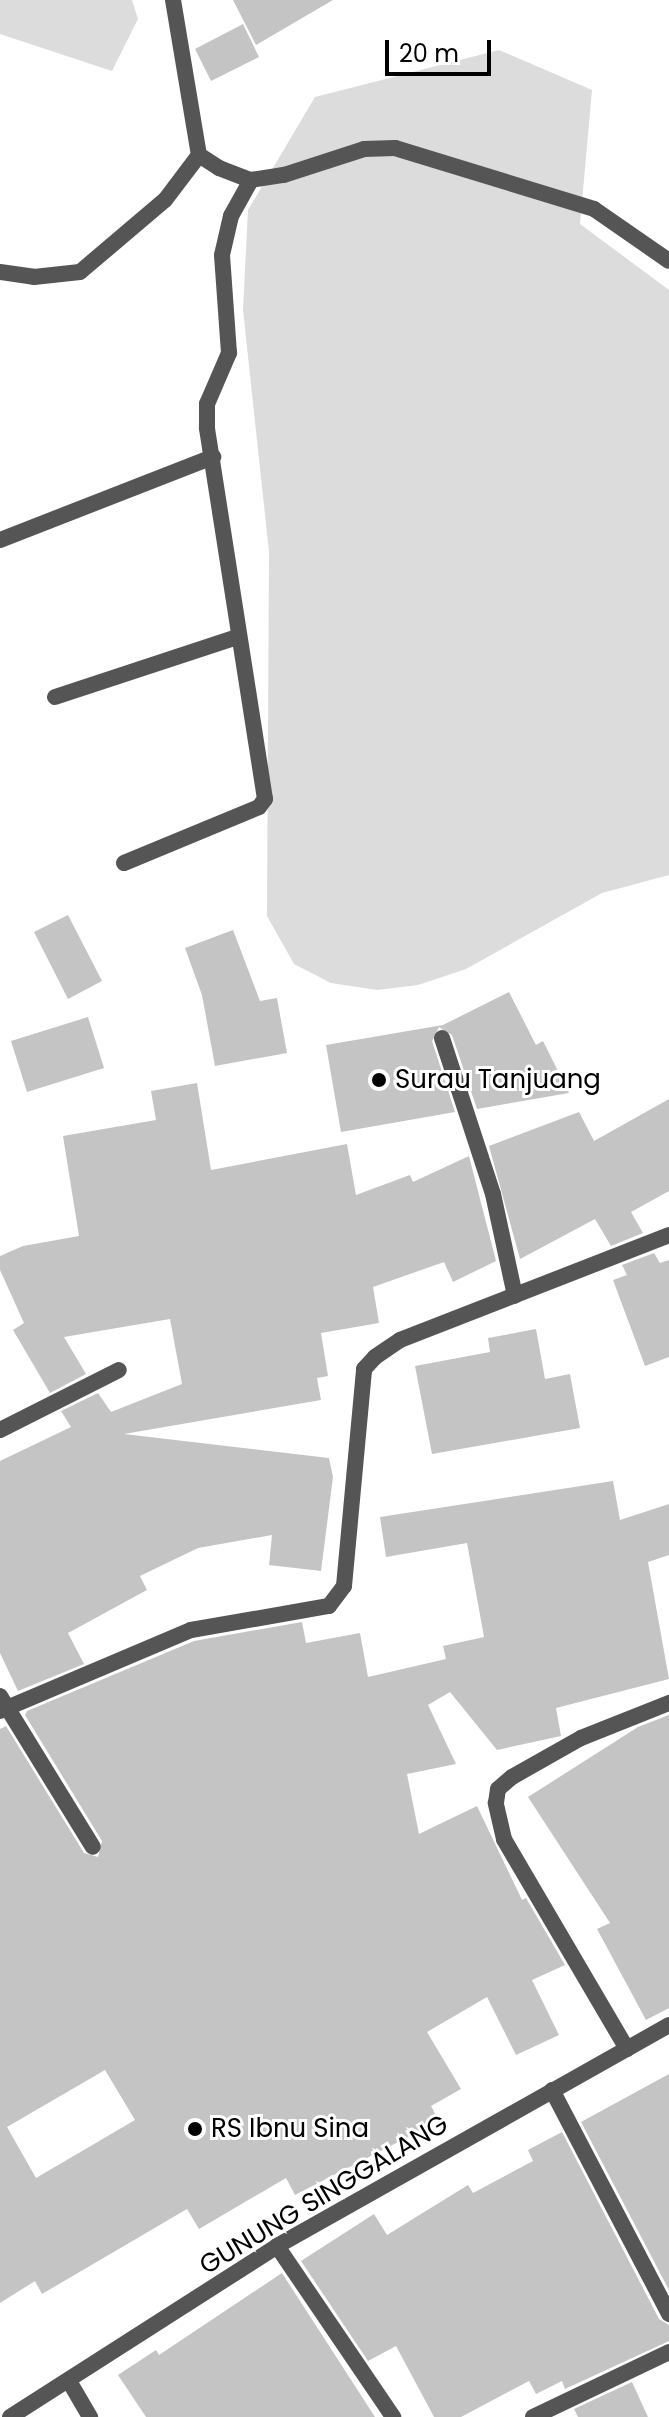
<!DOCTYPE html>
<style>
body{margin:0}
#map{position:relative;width:669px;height:2417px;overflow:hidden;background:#fff;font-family:Poppins,sans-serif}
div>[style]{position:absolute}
.green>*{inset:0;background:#dcdcdc}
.building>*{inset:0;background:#c4c4c4}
.street>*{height:16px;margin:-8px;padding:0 8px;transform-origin:8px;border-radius:8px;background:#555}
.dots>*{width:22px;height:22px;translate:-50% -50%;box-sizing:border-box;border:4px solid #fff;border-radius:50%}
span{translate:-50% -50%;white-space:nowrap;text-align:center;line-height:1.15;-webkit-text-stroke:6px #fff;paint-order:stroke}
.poi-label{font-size:26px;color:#000}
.left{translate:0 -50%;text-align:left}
.street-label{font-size:26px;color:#000}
.scale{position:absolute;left:385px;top:40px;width:106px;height:36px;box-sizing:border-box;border:4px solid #000;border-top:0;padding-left:10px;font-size:24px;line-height:28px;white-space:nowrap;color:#000;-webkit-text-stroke:6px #fff;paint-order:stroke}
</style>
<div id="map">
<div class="green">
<i style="clip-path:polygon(0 0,132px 0,138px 19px,112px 71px,0 34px)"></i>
<i style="clip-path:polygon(499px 50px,592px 90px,580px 224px,669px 290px,669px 875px,602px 893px,466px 969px,418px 985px,377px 990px,331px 983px,294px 964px,267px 916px,269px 552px,243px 310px,248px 210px,315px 97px)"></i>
</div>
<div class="building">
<i style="clip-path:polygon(233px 0,333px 0,256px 45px)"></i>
<i style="clip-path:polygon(243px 24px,259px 57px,211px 81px,195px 49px)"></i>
<i style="clip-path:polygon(68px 915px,102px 981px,68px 999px,34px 932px)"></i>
<i style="clip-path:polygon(233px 930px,260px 1001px,277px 998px,287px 1053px,215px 1066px,202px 995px,185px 948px)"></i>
<i style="clip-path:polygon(509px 992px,536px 1045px,543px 1041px,569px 1093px,477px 1109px,452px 1035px,439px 1027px,432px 1041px,455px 1112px,341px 1132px,326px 1045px,443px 1025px)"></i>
<i style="clip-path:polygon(88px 1017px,104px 1068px,27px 1092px,11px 1041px)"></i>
<i style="clip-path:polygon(197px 1083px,211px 1170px,347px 1144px,356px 1195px,410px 1175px,413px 1182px,469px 1156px,496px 1261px,453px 1282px,444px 1262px,373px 1287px,379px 1323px,321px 1333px,328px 1376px,317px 1378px,321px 1400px,124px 1434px,329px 1458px,333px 1477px,321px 1571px,269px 1565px,272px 1535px,198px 1548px,140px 1576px,147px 1590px,68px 1633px,84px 1664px,18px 1691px,0 1653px,0 1461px,71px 1427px,61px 1411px,98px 1393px,111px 1412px,182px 1384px,170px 1319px,64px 1337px,86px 1374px,50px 1393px,13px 1330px,24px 1323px,0 1270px,0 1256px,23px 1246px,79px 1236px,63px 1136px,156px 1120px,151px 1091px)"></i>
<i style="clip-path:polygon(669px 1099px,669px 1191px,631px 1212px,643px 1233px,611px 1246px,595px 1219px,520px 1259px,489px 1146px,579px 1112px,594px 1141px)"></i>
<i style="clip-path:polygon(654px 1253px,660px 1263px,669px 1260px,669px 1357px,645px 1366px,613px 1280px,627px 1275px,622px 1265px)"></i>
<i style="clip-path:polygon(536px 1329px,545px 1379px,570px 1374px,580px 1428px,432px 1454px,415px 1366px,490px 1352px,488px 1338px)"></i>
<i style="clip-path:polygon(evenodd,613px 1481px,620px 1520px,669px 1504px,669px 1555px,648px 1562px,669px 1679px,556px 1708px,561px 1736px,497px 1750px,450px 1692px,428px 1705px,456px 1764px,407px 1774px,419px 1834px,477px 1806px,522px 1900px,526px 1898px,565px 1965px,532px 1980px,559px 2035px,516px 2055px,487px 1997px,427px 2032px,461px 2089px,431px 2106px,439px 2121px,295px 2195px,286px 2178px,199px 2229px,187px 2209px,42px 2294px,35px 2281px,0 2303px,0 1729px,6px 1726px,84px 1853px,98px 1857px,102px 1841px,25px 1715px,27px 1711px,194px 1641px,302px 1622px,306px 1643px,360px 1633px,368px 1677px,446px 1659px,443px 1646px,484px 1637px,467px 1543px,386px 1557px,380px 1517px,613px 1481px,105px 2070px,135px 2120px,36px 2178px,7px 2127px,105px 2070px)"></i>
<i style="clip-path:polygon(669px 1715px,669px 2008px,646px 2020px,597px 1929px,610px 1923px,528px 1797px,638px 1727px)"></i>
<i style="clip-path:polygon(669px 2074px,669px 2290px,581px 2122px)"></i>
<i style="clip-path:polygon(562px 2132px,659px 2319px,669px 2325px,669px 2341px,565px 2389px,562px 2381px,536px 2394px,529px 2381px,461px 2417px,434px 2417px,396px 2346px,368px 2361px,301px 2261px,374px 2214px,387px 2235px,468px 2185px,473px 2193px,533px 2161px,528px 2150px)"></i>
<i style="clip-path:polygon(282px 2273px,375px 2417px,146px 2417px,118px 2375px,156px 2350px,159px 2355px)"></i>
<i style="clip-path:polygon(632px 2382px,648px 2417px,578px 2417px,574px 2409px)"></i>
</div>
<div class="street">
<i style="left:173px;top:0;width:157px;rotate:80.5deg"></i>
<i style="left:199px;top:155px;width:24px;rotate:33deg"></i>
<i style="left:219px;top:168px;width:34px;rotate:21deg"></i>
<i style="left:251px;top:180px;width:33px;rotate:-9deg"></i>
<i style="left:284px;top:175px;width:84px;rotate:-18deg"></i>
<i style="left:364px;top:149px;width:31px;rotate:-2deg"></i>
<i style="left:395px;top:148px;width:208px;rotate:17deg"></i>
<i style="left:594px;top:209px;width:91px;rotate:34.7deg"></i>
<i style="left:0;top:272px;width:34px;rotate:8deg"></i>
<i style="left:34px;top:277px;width:46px;rotate:-6.2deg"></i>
<i style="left:80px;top:272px;width:111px;rotate:-40.3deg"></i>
<i style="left:165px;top:200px;width:56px;rotate:-52.9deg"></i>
<i style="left:0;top:540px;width:229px;rotate:-21.3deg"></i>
<i style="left:55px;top:697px;width:193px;rotate:-18.2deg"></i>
<i style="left:124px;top:863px;width:146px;rotate:-22.5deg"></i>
<i style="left:259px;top:807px;width:10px;rotate:-53deg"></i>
<i style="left:265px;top:799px;width:376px;rotate:-98.9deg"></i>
<i style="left:207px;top:428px;width:24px;rotate:-90deg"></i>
<i style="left:207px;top:404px;width:56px;rotate:-66.7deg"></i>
<i style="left:229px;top:353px;width:98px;rotate:-94.1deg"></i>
<i style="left:222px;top:255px;width:40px;rotate:-77deg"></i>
<i style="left:231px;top:216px;width:41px;rotate:-60.9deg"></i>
<i style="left:442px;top:1038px;width:164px;rotate:71.9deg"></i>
<i style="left:493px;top:1194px;width:104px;rotate:77.8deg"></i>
<i style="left:0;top:1430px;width:133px;rotate:-26.8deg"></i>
<i style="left:0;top:1696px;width:177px;rotate:58.4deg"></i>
<i style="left:0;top:1711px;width:207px;rotate:-23deg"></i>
<i style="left:191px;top:1630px;width:140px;rotate:-9.9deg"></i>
<i style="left:329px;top:1606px;width:25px;rotate:-53deg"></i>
<i style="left:344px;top:1586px;width:218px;rotate:-84.7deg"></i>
<i style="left:364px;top:1369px;width:16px;rotate:-47deg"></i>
<i style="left:375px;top:1357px;width:30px;rotate:-34deg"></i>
<i style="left:400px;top:1340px;width:289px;rotate:-21.3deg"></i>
<i style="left:627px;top:2049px;width:243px;rotate:-120.4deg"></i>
<i style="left:504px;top:1839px;width:37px;rotate:-103deg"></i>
<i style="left:496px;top:1803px;width:14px;rotate:-82deg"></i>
<i style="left:498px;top:1789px;width:18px;rotate:-41deg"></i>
<i style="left:512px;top:1777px;width:79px;rotate:-29.5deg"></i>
<i style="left:581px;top:1738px;width:95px;rotate:-21.7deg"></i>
<i style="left:552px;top:2090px;width:253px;rotate:62.4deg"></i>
<i style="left:277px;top:2246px;width:207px;rotate:55.8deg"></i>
<i style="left:69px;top:2381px;width:42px;rotate:59.7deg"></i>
<i style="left:10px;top:2417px;width:317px;rotate:-32.6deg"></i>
<i style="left:277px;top:2246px;width:450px;rotate:-29.4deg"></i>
<i style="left:533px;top:2417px;width:151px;rotate:-25.5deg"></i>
</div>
<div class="dots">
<i style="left:379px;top:1080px;background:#000"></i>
<i style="left:195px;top:2129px;background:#000"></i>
</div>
<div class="poi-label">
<span class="left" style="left:395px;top:1080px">Surau Tanjuang</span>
<span class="left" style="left:211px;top:2129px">RS Ibnu Sina</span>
</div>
<div class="street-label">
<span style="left:324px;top:2195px;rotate:-31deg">GUNUNG SINGGALANG</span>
</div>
<div class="scale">20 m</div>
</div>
